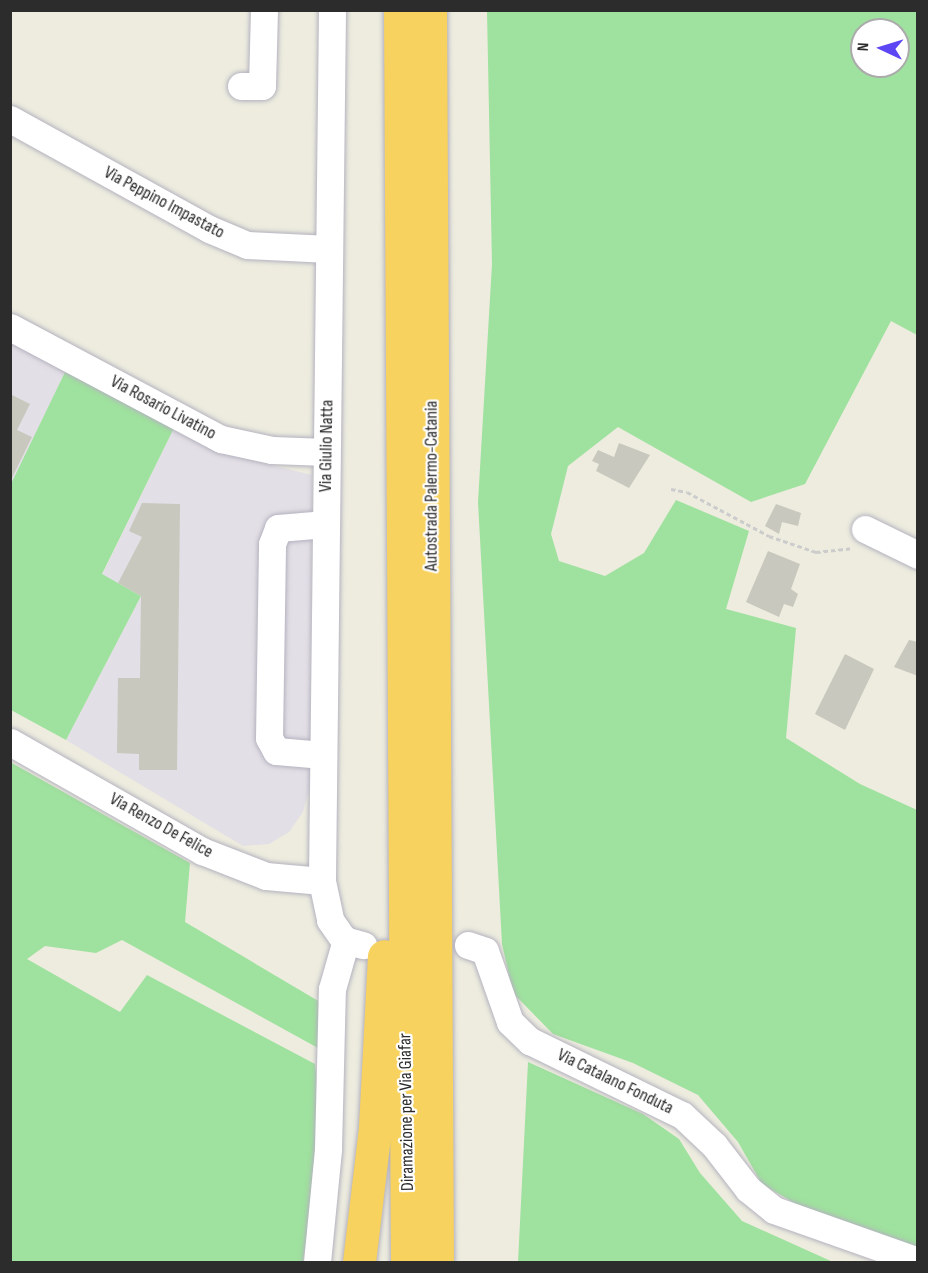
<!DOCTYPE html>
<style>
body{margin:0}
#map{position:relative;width:928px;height:1273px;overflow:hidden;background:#edecdf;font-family:"Sofia Sans Condensed",sans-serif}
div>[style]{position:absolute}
.industrial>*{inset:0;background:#e3dfe6}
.green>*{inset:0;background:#9fe19e}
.building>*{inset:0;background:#c9c8be}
.path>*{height:3px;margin-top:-1.5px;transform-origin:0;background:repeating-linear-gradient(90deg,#ccc 0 4.5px,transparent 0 7.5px)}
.roads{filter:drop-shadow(0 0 2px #b4b2bf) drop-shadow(0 0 2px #b4b2bf)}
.minor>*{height:27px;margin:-13.5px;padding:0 13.5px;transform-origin:13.5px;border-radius:13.5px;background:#fff}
.highway>*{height:33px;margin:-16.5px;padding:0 16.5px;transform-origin:16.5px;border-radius:16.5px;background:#f8d25f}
span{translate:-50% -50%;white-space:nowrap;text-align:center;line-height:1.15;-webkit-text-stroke:4.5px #fff;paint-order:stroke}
.street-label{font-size:18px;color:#2c2c2c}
.frame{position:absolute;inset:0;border:12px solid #2c2c2c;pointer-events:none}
.north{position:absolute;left:850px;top:18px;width:60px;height:60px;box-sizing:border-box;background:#fff;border:2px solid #ababab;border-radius:50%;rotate:274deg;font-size:16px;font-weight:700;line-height:24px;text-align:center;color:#2c2c2c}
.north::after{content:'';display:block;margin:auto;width:21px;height:27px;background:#5d46f3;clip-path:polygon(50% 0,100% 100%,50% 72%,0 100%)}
</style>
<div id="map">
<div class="industrial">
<i style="clip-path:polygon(11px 340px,66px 370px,11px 486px)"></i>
<i style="clip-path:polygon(174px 428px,221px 453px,312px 475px,310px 787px,303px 812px,289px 832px,269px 844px,243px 846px,66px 740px,141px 596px,102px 575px)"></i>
</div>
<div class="green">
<i style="clip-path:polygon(evenodd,487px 11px,917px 11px,917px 335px,891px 321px,805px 484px,751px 502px,618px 427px,568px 466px,551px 534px,559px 561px,605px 576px,644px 553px,676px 500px,749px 531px,726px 609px,796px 628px,786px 738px,860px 784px,917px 810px,917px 1248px,796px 1204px,762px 1184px,738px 1142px,698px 1095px,633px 1063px,553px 1034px,513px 993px,502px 944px,478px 502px,492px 264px,487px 11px,862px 30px,898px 30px,898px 66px,862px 66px,862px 30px)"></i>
<i style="clip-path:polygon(66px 370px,174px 428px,102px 574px,141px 596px,66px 740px,11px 710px,10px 486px)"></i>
<i style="clip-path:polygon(10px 762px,190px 863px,185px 922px,320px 1002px,318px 1048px,122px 940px,96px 953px,45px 946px,27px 959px,120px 1012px,147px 975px,315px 1064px,318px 1091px,312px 1200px,303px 1262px,11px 1262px)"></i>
<i style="clip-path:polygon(528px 1062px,643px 1114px,679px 1139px,700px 1173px,742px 1221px,833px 1262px,518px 1262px)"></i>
</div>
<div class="building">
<i style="clip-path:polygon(10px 394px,30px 404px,17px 430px,32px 437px,10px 482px)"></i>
<i style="clip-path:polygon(619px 443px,650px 455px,629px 488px,596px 471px,599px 464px,592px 461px,598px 450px,614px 457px)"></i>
<i style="clip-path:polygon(142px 503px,180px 504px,177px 770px,139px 770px,139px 754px,117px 753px,118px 678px,140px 678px,141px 596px,118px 583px,142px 537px,129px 531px)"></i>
<i style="clip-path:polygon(776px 504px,801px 513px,798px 526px,782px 522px,779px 534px,765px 526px)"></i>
<i style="clip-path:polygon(768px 551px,800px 564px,791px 589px,798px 594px,793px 607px,784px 604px,779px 617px,746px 602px)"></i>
<i style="clip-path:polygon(909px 640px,918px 642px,918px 676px,894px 667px)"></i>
<i style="clip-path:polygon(845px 654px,874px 669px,845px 730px,815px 714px)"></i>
</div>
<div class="path">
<i style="left:671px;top:489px;width:16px;rotate:11deg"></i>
<i style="left:687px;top:492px;width:93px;rotate:28.2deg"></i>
<i style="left:769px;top:536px;width:50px;rotate:18.8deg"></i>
<i style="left:816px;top:552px;width:36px;rotate:-6deg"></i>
</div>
<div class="roads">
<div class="minor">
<i style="left:332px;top:10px;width:871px;rotate:90.66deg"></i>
<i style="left:322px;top:881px;width:40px;rotate:78deg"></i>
<i style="left:330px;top:920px;width:24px;rotate:55deg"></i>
<i style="left:344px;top:940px;width:20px;rotate:15deg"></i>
<i style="left:241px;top:86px;width:21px"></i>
<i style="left:262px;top:86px;width:76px;rotate:-88.5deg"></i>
<i style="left:10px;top:119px;width:227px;rotate:28.9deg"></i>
<i style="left:209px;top:229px;width:41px;rotate:22.8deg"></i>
<i style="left:247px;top:245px;width:82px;rotate:2.8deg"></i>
<i style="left:10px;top:327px;width:239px;rotate:28deg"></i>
<i style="left:221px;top:439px;width:52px;rotate:12.2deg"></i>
<i style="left:272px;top:450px;width:54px;rotate:2.1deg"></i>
<i style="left:865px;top:529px;width:59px;rotate:26.1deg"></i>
<i style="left:10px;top:742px;width:221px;rotate:29.6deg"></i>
<i style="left:202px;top:851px;width:69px;rotate:21.3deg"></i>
<i style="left:266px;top:876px;width:56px;rotate:5.1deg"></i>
<i style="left:323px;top:755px;width:47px;rotate:-175.1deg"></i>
<i style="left:276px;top:751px;width:15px;rotate:-118deg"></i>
<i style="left:269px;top:738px;width:194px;rotate:-89.1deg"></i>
<i style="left:272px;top:544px;width:17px;rotate:-69deg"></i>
<i style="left:278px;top:528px;width:48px;rotate:-4.8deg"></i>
<i style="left:468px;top:945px;width:18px;rotate:19deg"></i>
<i style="left:485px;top:951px;width:75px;rotate:70.6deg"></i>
<i style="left:510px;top:1022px;width:28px;rotate:44deg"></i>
<i style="left:530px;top:1041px;width:169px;rotate:26deg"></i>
<i style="left:682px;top:1115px;width:44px;rotate:43.2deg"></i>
<i style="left:714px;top:1145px;width:56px;rotate:52.3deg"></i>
<i style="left:748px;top:1189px;width:33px;rotate:39deg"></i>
<i style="left:774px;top:1210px;width:153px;rotate:19.5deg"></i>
<i style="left:317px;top:1262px;width:114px;rotate:-84.4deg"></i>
<i style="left:328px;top:1149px;width:160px;rotate:-88.6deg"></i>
<i style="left:332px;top:989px;width:51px;rotate:-74.1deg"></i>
</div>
<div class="highway">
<i style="left:400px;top:10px;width:1252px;rotate:89.68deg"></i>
<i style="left:430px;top:10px;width:1252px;rotate:89.68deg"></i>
<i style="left:359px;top:1262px;width:136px;rotate:-83.2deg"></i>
<i style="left:375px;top:1127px;width:171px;rotate:-87deg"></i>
</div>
</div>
<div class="street-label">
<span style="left:164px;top:203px;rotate:28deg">Via Peppino Impastato</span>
<span style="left:163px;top:408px;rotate:28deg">Via Rosario Livatino</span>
<span style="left:327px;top:446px;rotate:-89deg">Via Giulio Natta</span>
<span style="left:432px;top:486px;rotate:-90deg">Autostrada Palermo-Catania</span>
<span style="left:161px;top:826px;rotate:29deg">Via Renzo De Felice</span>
<span style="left:615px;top:1082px;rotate:26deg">Via Catalano Fonduta</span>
<span style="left:407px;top:1112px;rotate:-91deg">Diramazione per Via Giafar</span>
</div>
<div class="frame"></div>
<div class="north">N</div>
</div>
